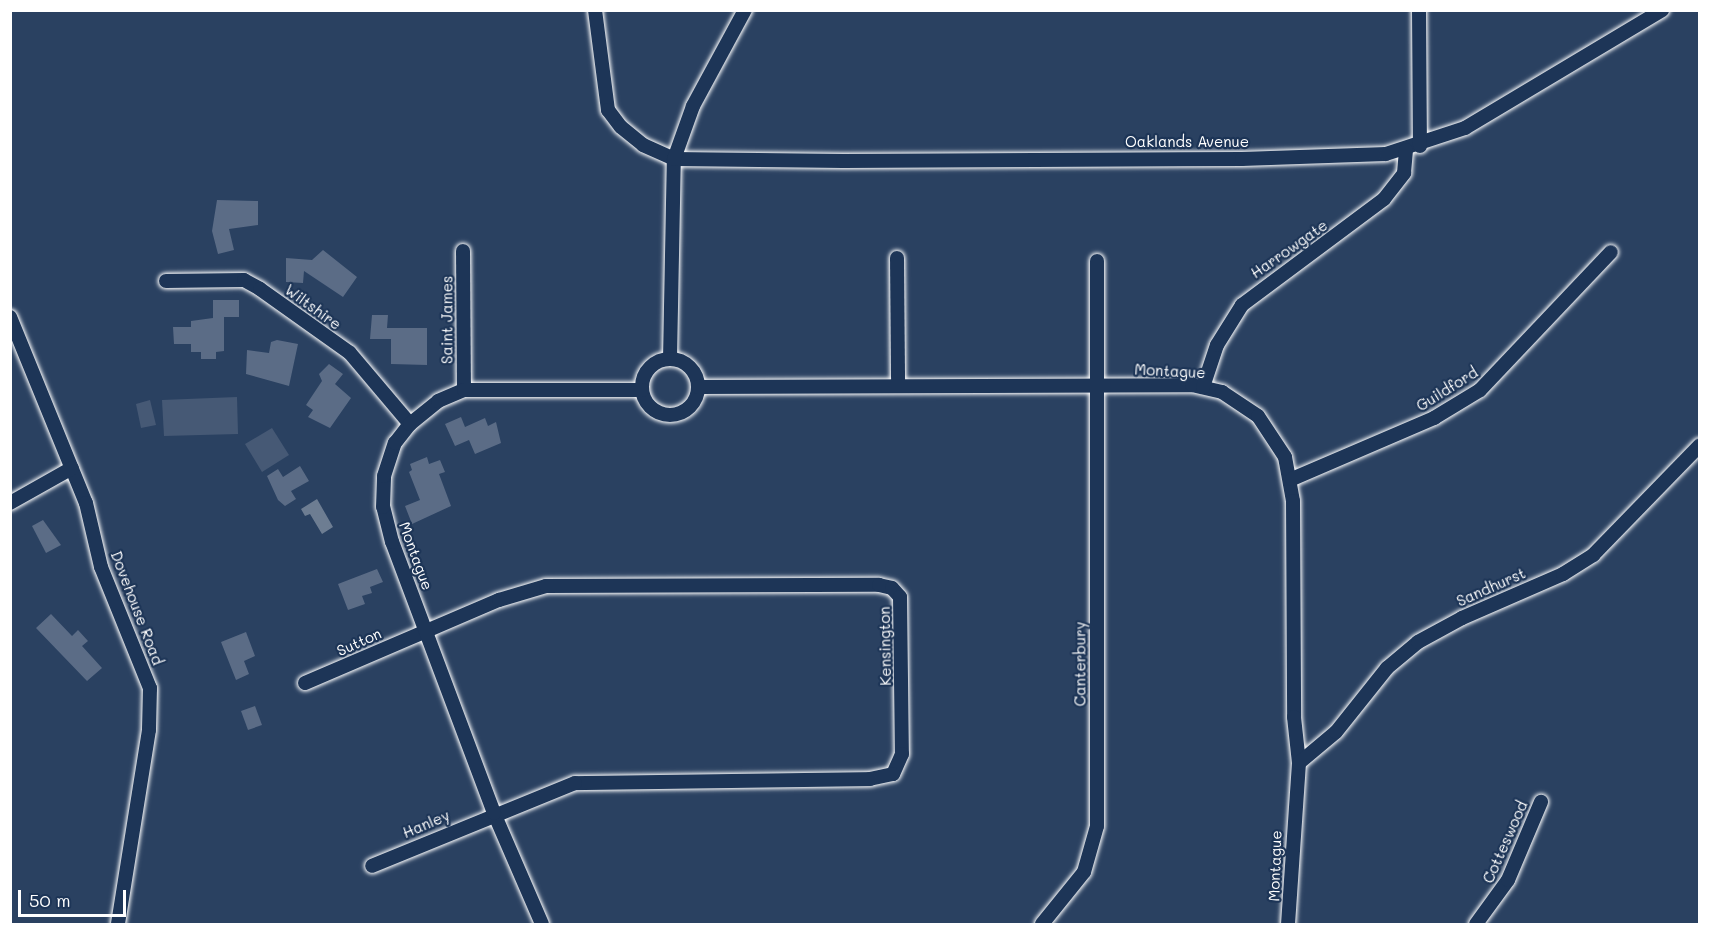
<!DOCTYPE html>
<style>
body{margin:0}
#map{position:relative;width:1710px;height:935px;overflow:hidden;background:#2a4161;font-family:Mali,sans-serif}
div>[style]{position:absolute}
.green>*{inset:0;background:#465975}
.water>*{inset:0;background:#6d7d92}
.building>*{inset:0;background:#5b6c86}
.roads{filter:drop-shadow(0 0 2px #fff) drop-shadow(0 0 2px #fff)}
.minor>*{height:14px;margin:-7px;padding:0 7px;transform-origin:7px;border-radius:7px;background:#1d3557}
.minor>.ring{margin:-7px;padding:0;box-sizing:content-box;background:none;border:14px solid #1d3557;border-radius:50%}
span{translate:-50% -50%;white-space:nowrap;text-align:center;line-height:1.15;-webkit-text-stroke:4.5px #1d3557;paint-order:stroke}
.street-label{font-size:15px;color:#fff}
.frame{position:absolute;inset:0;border:12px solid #fff;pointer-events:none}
.scale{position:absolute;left:18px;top:890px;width:108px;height:27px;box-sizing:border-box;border:3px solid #fff;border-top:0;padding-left:8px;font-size:18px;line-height:21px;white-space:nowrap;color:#fff;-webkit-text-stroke:4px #1d3557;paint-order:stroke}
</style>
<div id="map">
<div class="green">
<i style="clip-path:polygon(237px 397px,238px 434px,164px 436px,162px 400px)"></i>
<i style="clip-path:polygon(150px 400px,156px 425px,141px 428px,136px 404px)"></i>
<i style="clip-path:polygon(272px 428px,289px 455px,262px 472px,245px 444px)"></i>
</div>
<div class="water">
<i style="clip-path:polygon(317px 499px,333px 527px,322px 534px,310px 514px,305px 516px,301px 509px)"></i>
</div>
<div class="building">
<i style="clip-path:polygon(217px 200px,258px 201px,258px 225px,229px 229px,234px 250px,218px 254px,212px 231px)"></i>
<i style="clip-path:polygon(323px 250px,357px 277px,343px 297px,304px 271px,303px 283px,286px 282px,286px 258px,312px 260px)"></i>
<i style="clip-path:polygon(213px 300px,239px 300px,239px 317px,224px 317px,224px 351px,216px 352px,216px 359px,201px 359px,201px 352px,191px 352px,191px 344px,174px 344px,173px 327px,191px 327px,191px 321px,213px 318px)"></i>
<i style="clip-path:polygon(372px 315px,388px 315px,387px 328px,427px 328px,427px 365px,391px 364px,391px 339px,370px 339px)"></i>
<i style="clip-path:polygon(277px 340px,298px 344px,289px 386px,246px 374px,247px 350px,269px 353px,271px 342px)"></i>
<i style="clip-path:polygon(329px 364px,343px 374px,335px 384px,351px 398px,330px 428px,308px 417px,313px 410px,306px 405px,322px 381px,319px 374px)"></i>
<i style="clip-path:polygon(461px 417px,465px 427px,485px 418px,488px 426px,496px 422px,501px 443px,475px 454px,469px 440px,455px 446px,445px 424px)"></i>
<i style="clip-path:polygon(427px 457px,429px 464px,440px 460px,445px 472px,439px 474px,451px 506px,412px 524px,405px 506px,420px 500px,409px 472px,412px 470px,410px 464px)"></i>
<i style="clip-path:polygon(300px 466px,309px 481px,291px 491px,296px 499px,285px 506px,278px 500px,267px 476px,278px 469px,283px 477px)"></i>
<i style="clip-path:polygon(43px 520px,61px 545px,46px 553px,32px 526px)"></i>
<i style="clip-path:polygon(377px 569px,383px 582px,370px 587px,372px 593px,362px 596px,365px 604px,348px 610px,338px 584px)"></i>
<i style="clip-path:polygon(51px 614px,72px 636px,78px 630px,88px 641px,82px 646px,102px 668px,87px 681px,36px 628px)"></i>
<i style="clip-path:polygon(246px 632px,255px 656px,244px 661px,249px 674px,236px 680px,221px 642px)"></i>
<i style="clip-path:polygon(255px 706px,262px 725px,248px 730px,241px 711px)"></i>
</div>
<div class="roads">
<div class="minor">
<i style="left:595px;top:10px;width:101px;rotate:82.6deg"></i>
<i style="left:608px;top:110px;width:21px;rotate:53deg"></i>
<i style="left:621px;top:127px;width:28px;rotate:39deg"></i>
<i style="left:643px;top:145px;width:34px;rotate:24deg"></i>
<i style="left:674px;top:159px;width:169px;rotate:0.7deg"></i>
<i style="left:843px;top:161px;width:399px;rotate:-0.3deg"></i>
<i style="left:1242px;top:159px;width:144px;rotate:-2deg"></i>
<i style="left:1386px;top:154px;width:83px;rotate:-18.2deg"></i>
<i style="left:1465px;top:128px;width:230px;rotate:-30.9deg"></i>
<i style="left:1419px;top:10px;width:136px;rotate:89.6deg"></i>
<i style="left:463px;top:251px;width:139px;rotate:89.6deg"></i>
<i style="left:897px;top:258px;width:127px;rotate:89.5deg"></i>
<i style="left:166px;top:281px;width:78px;rotate:-0.7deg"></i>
<i style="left:244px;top:280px;width:18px;rotate:29deg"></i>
<i style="left:260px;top:289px;width:110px;rotate:35.4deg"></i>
<i style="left:350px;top:353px;width:93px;rotate:49.8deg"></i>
<i style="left:10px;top:317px;width:201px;rotate:67.8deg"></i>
<i style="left:86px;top:503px;width:66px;rotate:76.8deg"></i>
<i style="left:101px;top:567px;width:131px;rotate:68deg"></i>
<i style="left:150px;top:688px;width:42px;rotate:91.4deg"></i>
<i style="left:149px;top:730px;width:196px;rotate:99.1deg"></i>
<i style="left:670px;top:359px;width:200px;rotate:-88.9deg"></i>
<i style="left:674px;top:159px;width:56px;rotate:-70.3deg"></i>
<i style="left:693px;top:106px;width:109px;rotate:-61.6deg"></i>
<i class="ring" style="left:642px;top:359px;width:42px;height:42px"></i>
<i style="left:698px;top:387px;width:494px;rotate:-0.2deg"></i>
<i style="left:1192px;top:385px;width:31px;rotate:13deg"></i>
<i style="left:1222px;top:392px;width:43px;rotate:33.7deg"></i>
<i style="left:1258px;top:416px;width:49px;rotate:56.6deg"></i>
<i style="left:1285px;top:457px;width:45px;rotate:79.7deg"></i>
<i style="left:1293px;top:501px;width:216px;rotate:89.7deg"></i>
<i style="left:1294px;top:717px;width:46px;rotate:83.8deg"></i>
<i style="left:1299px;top:763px;width:161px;rotate:93.9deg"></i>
<i style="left:1203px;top:387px;width:44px;rotate:-71.6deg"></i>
<i style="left:1217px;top:345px;width:47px;rotate:-58deg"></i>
<i style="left:1242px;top:305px;width:177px;rotate:-36.7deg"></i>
<i style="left:1384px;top:199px;width:33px;rotate:-52deg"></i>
<i style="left:1404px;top:173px;width:23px;rotate:-85deg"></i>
<i style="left:1292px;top:479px;width:155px;rotate:-23.2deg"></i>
<i style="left:1434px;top:418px;width:54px;rotate:-31.3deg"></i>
<i style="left:1480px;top:390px;width:190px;rotate:-46.5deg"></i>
<i style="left:10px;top:503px;width:71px;rotate:-29.4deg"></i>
<i style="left:305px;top:683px;width:211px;rotate:-23.2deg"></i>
<i style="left:499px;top:600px;width:49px;rotate:-16.6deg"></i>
<i style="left:546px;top:586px;width:333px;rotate:-0.2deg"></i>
<i style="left:879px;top:585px;width:13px;rotate:13deg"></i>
<i style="left:892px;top:588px;width:12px;rotate:48deg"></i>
<i style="left:900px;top:597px;width:157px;rotate:89.3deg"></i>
<i style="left:902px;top:754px;width:22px;rotate:114deg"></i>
<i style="left:893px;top:774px;width:24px;rotate:168deg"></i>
<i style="left:870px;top:779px;width:295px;rotate:179.2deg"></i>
<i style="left:575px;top:783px;width:219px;rotate:157.8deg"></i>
<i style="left:1299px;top:763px;width:48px;rotate:-40deg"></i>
<i style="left:1336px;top:732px;width:82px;rotate:-51.4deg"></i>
<i style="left:1387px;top:668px;width:40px;rotate:-40deg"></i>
<i style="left:1418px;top:642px;width:50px;rotate:-28.6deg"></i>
<i style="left:1462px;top:618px;width:110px;rotate:-23.5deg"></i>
<i style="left:1563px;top:574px;width:36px;rotate:-32deg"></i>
<i style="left:1593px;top:555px;width:153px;rotate:-45.8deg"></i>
<i style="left:542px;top:924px;width:121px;rotate:-113.4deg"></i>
<i style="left:494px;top:813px;width:290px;rotate:-110.6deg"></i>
<i style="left:392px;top:542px;width:36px;rotate:-104deg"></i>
<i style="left:383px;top:507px;width:31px;rotate:-88deg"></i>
<i style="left:384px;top:476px;width:35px;rotate:-72deg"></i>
<i style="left:395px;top:443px;width:24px;rotate:-52deg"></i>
<i style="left:410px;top:424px;width:36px;rotate:-39deg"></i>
<i style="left:438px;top:401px;width:28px;rotate:-23deg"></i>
<i style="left:464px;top:390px;width:178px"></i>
<i style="left:1042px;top:924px;width:67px;rotate:-51.1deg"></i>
<i style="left:1084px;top:872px;width:48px;rotate:-74.2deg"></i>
<i style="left:1097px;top:826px;width:565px;rotate:-90deg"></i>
<i style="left:1476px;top:924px;width:54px;rotate:-54deg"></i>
<i style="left:1508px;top:880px;width:85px;rotate:-67.1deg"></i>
</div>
</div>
<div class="street-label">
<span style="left:1187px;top:142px">Oaklands Avenue</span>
<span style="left:1289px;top:249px;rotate:-35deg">Harrowgate</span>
<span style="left:313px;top:307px;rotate:36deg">Wiltshire</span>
<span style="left:447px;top:320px;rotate:-90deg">Saint James</span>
<span style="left:1170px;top:371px;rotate:3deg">Montague</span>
<span style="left:1447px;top:389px;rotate:-32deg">Guildford</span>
<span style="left:416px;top:556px;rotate:70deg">Montague</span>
<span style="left:1491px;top:587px;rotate:-24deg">Sandhurst</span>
<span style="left:137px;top:608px;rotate:69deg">Dovehouse Road</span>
<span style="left:359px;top:642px;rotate:-24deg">Sutton</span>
<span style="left:885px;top:646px;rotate:-91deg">Kensington</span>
<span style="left:1080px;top:664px;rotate:-90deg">Canterbury</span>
<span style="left:426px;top:824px;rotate:-23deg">Hanley</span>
<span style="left:1505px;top:842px;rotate:-66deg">Cotteswood</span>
<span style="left:1275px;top:866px;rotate:-88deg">Montague</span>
</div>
<div class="frame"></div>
<div class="scale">50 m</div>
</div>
